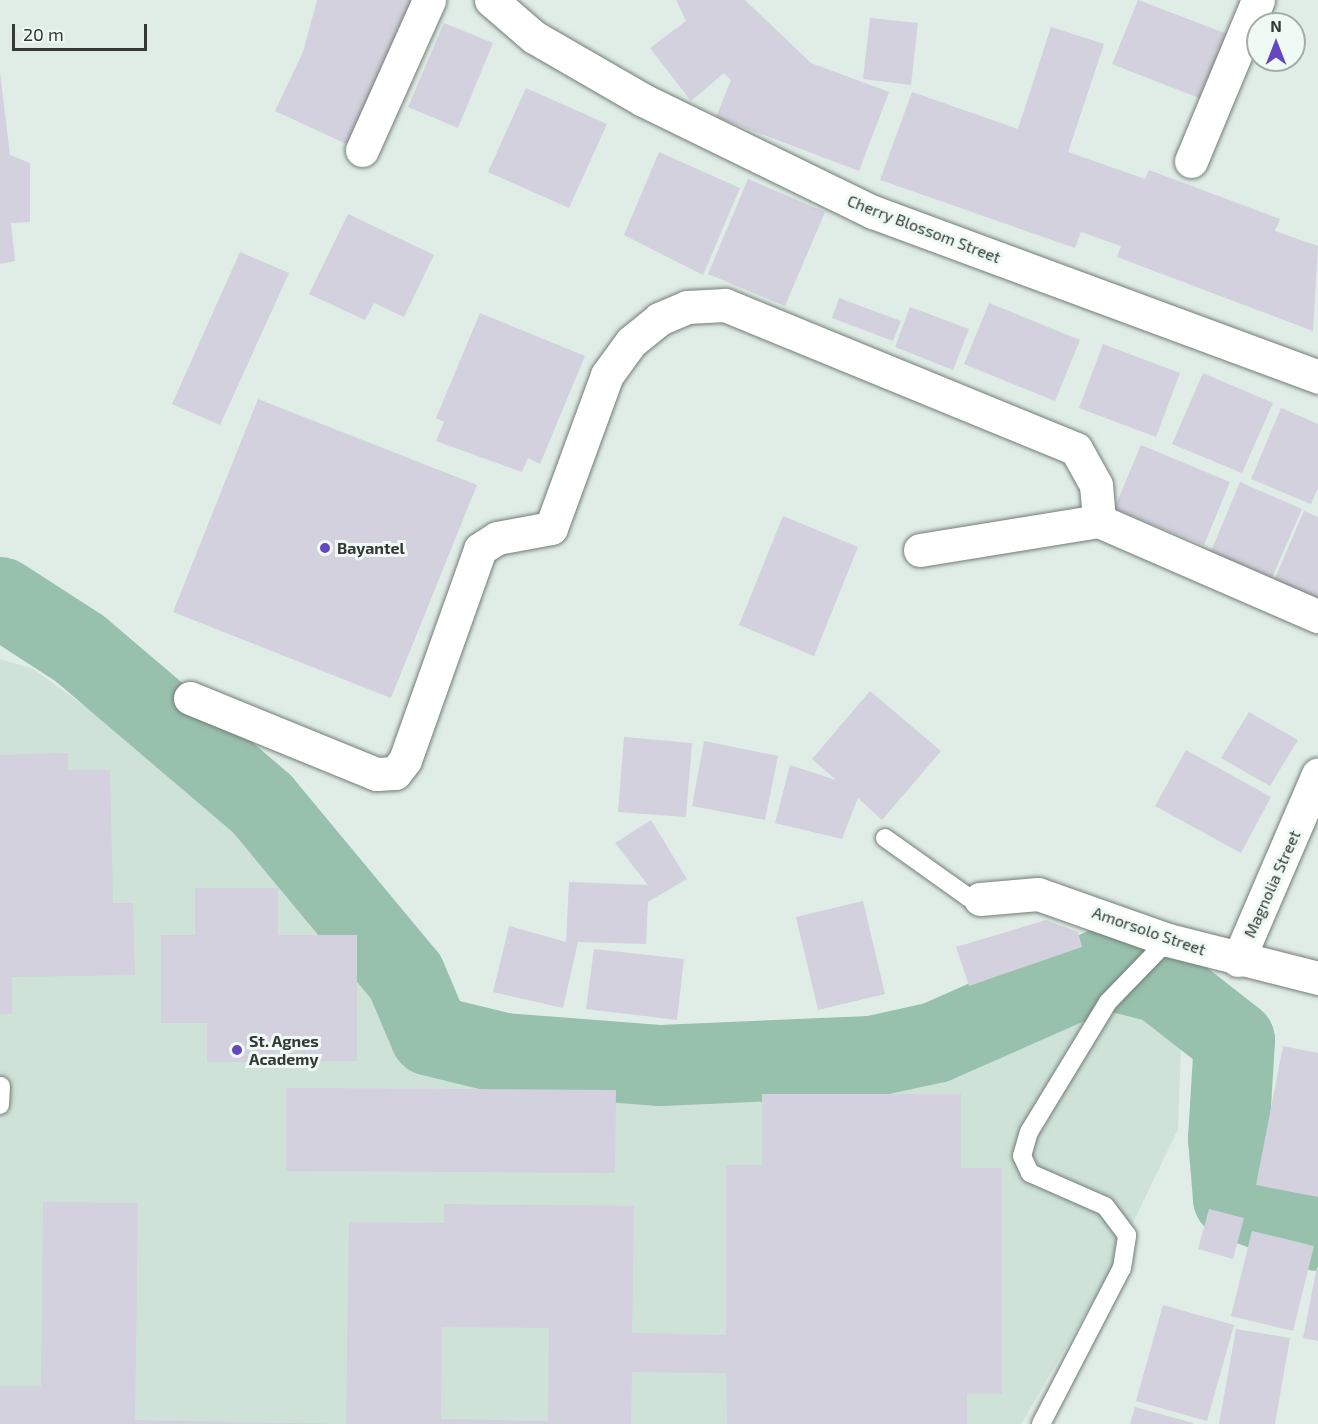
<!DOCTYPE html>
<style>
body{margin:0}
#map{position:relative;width:1318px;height:1424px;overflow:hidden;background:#e0ede6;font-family:"Exo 2",sans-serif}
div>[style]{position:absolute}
.built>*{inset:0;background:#cee2d8}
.river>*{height:81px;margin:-40.5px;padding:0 40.5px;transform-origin:40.5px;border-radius:40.5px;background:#98c1ad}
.building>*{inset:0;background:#d2d1dd}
.roads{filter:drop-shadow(0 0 2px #727d77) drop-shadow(0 0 2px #727d77)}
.lane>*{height:18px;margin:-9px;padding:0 9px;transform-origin:9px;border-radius:9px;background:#fff}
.street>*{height:33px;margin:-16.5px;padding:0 16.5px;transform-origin:16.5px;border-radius:16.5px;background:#fff}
.dots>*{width:16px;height:16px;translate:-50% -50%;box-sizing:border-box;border:3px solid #eefaf3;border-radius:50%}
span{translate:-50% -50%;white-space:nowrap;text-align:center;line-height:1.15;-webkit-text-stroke:6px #eefaf3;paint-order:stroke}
.street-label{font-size:16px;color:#343936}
.poi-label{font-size:16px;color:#343936;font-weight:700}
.left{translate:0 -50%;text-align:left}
.north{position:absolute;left:1246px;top:12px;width:60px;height:60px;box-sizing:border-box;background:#eefaf3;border:2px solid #a4ada7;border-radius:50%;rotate:0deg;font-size:16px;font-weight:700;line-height:24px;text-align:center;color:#343936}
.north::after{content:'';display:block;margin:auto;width:21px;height:27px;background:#6548c1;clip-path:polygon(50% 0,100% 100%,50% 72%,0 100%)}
.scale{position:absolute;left:12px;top:24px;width:135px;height:27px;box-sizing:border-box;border:3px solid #343936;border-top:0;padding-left:8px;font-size:18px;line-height:21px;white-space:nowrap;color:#343936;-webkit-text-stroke:4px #eefaf3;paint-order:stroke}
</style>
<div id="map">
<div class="built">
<i style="clip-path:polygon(0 659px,33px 669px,158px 759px,348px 913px,419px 1039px,697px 1086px,913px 1065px,1096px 996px,1182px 1021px,1178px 1129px,1106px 1279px,1021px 1424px,0 1424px)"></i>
</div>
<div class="river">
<i style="left:0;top:597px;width:94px;rotate:32.8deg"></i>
<i style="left:79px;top:648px;width:240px;rotate:40.4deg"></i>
<i style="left:262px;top:804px;width:224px;rotate:50.3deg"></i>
<i style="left:405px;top:976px;width:64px;rotate:67deg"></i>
<i style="left:430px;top:1035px;width:76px;rotate:13.7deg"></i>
<i style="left:504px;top:1053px;width:157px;rotate:4.4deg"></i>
<i style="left:661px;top:1065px;width:210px;rotate:-2.5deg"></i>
<i style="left:871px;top:1056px;width:66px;rotate:-12.3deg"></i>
<i style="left:935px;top:1042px;width:184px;rotate:-23.8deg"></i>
<i style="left:1103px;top:968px;width:59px;rotate:13.8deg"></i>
<i style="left:1160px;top:982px;width:94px;rotate:38.1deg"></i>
<i style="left:1234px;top:1040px;width:98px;rotate:93.5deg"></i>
<i style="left:1228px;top:1138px;width:60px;rotate:85.2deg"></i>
<i style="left:1233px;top:1198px;width:91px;rotate:20.6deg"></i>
</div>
<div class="building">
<i style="clip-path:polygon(317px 0,412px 0,353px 147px,275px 111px,303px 52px)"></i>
<i style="clip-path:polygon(745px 0,811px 63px,889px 92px,859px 171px,716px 117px,731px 80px,724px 73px,691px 101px,650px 48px,686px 21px,676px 0)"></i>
<i style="clip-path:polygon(1138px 0,1230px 35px,1204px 100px,1112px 64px)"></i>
<i style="clip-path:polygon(870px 18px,918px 23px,911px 85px,863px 79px)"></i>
<i style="clip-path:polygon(444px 23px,493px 43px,458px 128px,408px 107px)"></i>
<i style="clip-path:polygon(1051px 27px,1104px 44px,1068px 152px,1145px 179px,1149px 170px,1280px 219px,1275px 231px,1318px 246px,1313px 331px,1117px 257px,1121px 246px,1081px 232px,1075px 248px,880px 180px,912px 92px,1018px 129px)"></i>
<i style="clip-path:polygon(0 72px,10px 155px,30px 163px,30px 222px,11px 223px,15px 261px,0 264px)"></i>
<i style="clip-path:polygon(526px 88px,607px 124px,569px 208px,488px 172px)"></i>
<i style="clip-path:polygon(659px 152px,740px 188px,703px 275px,624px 235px)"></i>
<i style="clip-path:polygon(748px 179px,825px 212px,785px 306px,708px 274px)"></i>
<i style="clip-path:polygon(348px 214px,434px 255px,404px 317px,374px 303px,365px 320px,309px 294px)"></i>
<i style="clip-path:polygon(240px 252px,289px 273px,220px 425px,172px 404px)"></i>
<i style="clip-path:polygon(839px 298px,901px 321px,893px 341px,832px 318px)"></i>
<i style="clip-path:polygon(989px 303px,1080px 340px,1055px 401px,964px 364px)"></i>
<i style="clip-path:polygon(910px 307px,969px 329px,953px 370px,895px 347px)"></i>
<i style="clip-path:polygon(480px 313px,585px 356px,540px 464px,528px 458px,522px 472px,436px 441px,444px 422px,436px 418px)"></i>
<i style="clip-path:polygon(1103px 344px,1180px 373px,1156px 437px,1079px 408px)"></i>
<i style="clip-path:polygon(1203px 373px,1273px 403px,1242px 473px,1172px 444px)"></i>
<i style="clip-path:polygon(258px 399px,477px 485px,391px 698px,173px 612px)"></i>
<i style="clip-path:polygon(1281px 408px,1318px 424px,1318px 488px,1311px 504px,1251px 479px)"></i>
<i style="clip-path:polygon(1141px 445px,1230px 482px,1204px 545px,1114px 509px)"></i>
<i style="clip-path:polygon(1240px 482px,1302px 509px,1270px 582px,1209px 556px)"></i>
<i style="clip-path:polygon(1304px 511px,1318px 517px,1318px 604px,1272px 585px)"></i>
<i style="clip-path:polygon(783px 516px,858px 547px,814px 656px,739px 625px)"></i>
<i style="clip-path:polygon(870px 691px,941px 751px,882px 820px,858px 798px,842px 839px,775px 823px,790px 765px,836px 780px,812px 759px)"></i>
<i style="clip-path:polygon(1249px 712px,1298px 740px,1270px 786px,1221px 758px)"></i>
<i style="clip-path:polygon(624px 737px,692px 743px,686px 817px,618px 812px)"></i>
<i style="clip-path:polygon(704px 741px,778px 756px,765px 820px,692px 806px)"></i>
<i style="clip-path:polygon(1186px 750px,1271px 797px,1241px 853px,1155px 806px)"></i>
<i style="clip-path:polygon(68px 753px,68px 770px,110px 770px,113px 903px,133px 903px,135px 975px,12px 977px,12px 1014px,0 1014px,0 755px)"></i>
<i style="clip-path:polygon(651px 820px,687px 879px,648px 902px,646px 944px,578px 942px,563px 1008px,493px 992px,509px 926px,566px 942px,569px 882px,648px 885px,615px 843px)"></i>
<i style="clip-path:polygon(195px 888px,278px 888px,278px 935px,357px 935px,357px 1061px,207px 1062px,207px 1023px,161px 1023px,161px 935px,195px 935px)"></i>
<i style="clip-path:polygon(863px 901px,885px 994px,818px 1010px,796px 917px)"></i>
<i style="clip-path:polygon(1046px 920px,1078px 932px,1082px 947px,969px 986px,956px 947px)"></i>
<i style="clip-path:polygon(594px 949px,684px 959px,677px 1020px,586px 1009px)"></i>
<i style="clip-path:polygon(1283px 1046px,1318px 1053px,1318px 1197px,1256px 1185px)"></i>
<i style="clip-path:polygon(286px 1088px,616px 1090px,615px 1173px,286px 1171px)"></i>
<i style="clip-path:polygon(evenodd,762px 1094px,961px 1094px,961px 1168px,1002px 1168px,1002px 1394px,967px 1394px,967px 1424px,727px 1424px,726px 1373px,632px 1372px,631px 1424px,346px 1424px,349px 1222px,444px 1223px,444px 1204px,634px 1206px,632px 1333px,726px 1335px,726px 1165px,762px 1165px,762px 1094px,442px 1327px,549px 1328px,548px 1421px,441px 1419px,442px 1327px)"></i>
<i style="clip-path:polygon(43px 1202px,138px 1203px,135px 1420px,338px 1424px,0 1424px,0 1386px,41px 1386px)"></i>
<i style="clip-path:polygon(1209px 1209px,1244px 1218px,1233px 1259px,1198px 1249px)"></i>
<i style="clip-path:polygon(1252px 1231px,1314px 1246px,1293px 1331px,1231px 1316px)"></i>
<i style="clip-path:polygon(1317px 1267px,1318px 1267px,1318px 1341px,1303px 1338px)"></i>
<i style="clip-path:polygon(1163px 1305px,1234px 1325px,1207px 1421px,1136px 1401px)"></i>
<i style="clip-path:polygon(1236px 1329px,1290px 1338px,1275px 1424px,1219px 1424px)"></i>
<i style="clip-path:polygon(1135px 1407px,1193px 1423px,1193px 1424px,1130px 1424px)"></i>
</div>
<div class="roads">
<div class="lane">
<i style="left:885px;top:838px;width:102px;rotate:35.4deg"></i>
<i style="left:968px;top:897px;width:12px;rotate:9deg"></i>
<i style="left:0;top:1105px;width:19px;rotate:-87deg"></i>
<i style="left:1041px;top:1424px;width:176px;rotate:-62.6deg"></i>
<i style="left:1122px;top:1268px;width:33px;rotate:-81deg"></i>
<i style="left:1127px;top:1235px;width:36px;rotate:-127deg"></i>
<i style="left:1105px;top:1206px;width:82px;rotate:-156.3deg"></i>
<i style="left:1030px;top:1173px;width:19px;rotate:-115deg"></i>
<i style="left:1022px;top:1156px;width:25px;rotate:-74deg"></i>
<i style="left:1029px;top:1132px;width:152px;rotate:-58.7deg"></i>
<i style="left:1108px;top:1002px;width:86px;rotate:-45.9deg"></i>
</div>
<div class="street">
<i style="left:491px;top:0;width:57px;rotate:40.7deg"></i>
<i style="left:534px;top:37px;width:126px;rotate:30deg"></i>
<i style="left:643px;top:100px;width:256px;rotate:26deg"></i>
<i style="left:873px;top:212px;width:475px;rotate:20.3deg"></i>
<i style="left:362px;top:150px;width:164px;rotate:-65.9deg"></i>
<i style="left:1191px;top:161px;width:174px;rotate:-67.4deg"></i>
<i style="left:920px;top:550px;width:181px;rotate:-9.2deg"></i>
<i style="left:1099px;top:521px;width:239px;rotate:23.5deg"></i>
<i style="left:190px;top:698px;width:201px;rotate:22.2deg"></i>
<i style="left:376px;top:774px;width:19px;rotate:-3deg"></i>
<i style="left:395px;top:773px;width:16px;rotate:-52deg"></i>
<i style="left:405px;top:760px;width:224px;rotate:-70.4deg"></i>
<i style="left:480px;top:549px;width:20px;rotate:-33deg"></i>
<i style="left:497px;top:538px;width:55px;rotate:-10.5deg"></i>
<i style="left:551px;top:528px;width:163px;rotate:-69.9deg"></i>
<i style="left:607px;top:375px;width:41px;rotate:-54deg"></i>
<i style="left:631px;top:342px;width:36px;rotate:-39deg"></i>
<i style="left:659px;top:319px;width:30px;rotate:-23deg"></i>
<i style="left:687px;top:307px;width:38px;rotate:-3deg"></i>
<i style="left:725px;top:305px;width:379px;rotate:22.3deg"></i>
<i style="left:1076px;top:449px;width:41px;rotate:60.9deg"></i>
<i style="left:1096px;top:485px;width:36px;rotate:85deg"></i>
<i style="left:980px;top:899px;width:58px;rotate:-4.9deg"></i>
<i style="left:1038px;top:894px;width:138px;rotate:19.5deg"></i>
<i style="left:1168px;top:940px;width:155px;rotate:14.2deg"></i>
<i style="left:1238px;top:960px;width:202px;rotate:-66.7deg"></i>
</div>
</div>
<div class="dots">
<i style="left:325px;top:548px;background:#6548c1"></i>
<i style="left:237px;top:1050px;background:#6548c1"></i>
</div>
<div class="street-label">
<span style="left:924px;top:229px;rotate:21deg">Cherry Blossom Street</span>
<span style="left:1272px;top:884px;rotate:-66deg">Magnolia Street</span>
<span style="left:1149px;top:931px;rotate:19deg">Amorsolo Street</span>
</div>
<div class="poi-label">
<span class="left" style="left:337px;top:548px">Bayantel</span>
<span class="left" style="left:249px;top:1050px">St. Agnes<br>Academy</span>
</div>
<div class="north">N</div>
<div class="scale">20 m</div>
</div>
